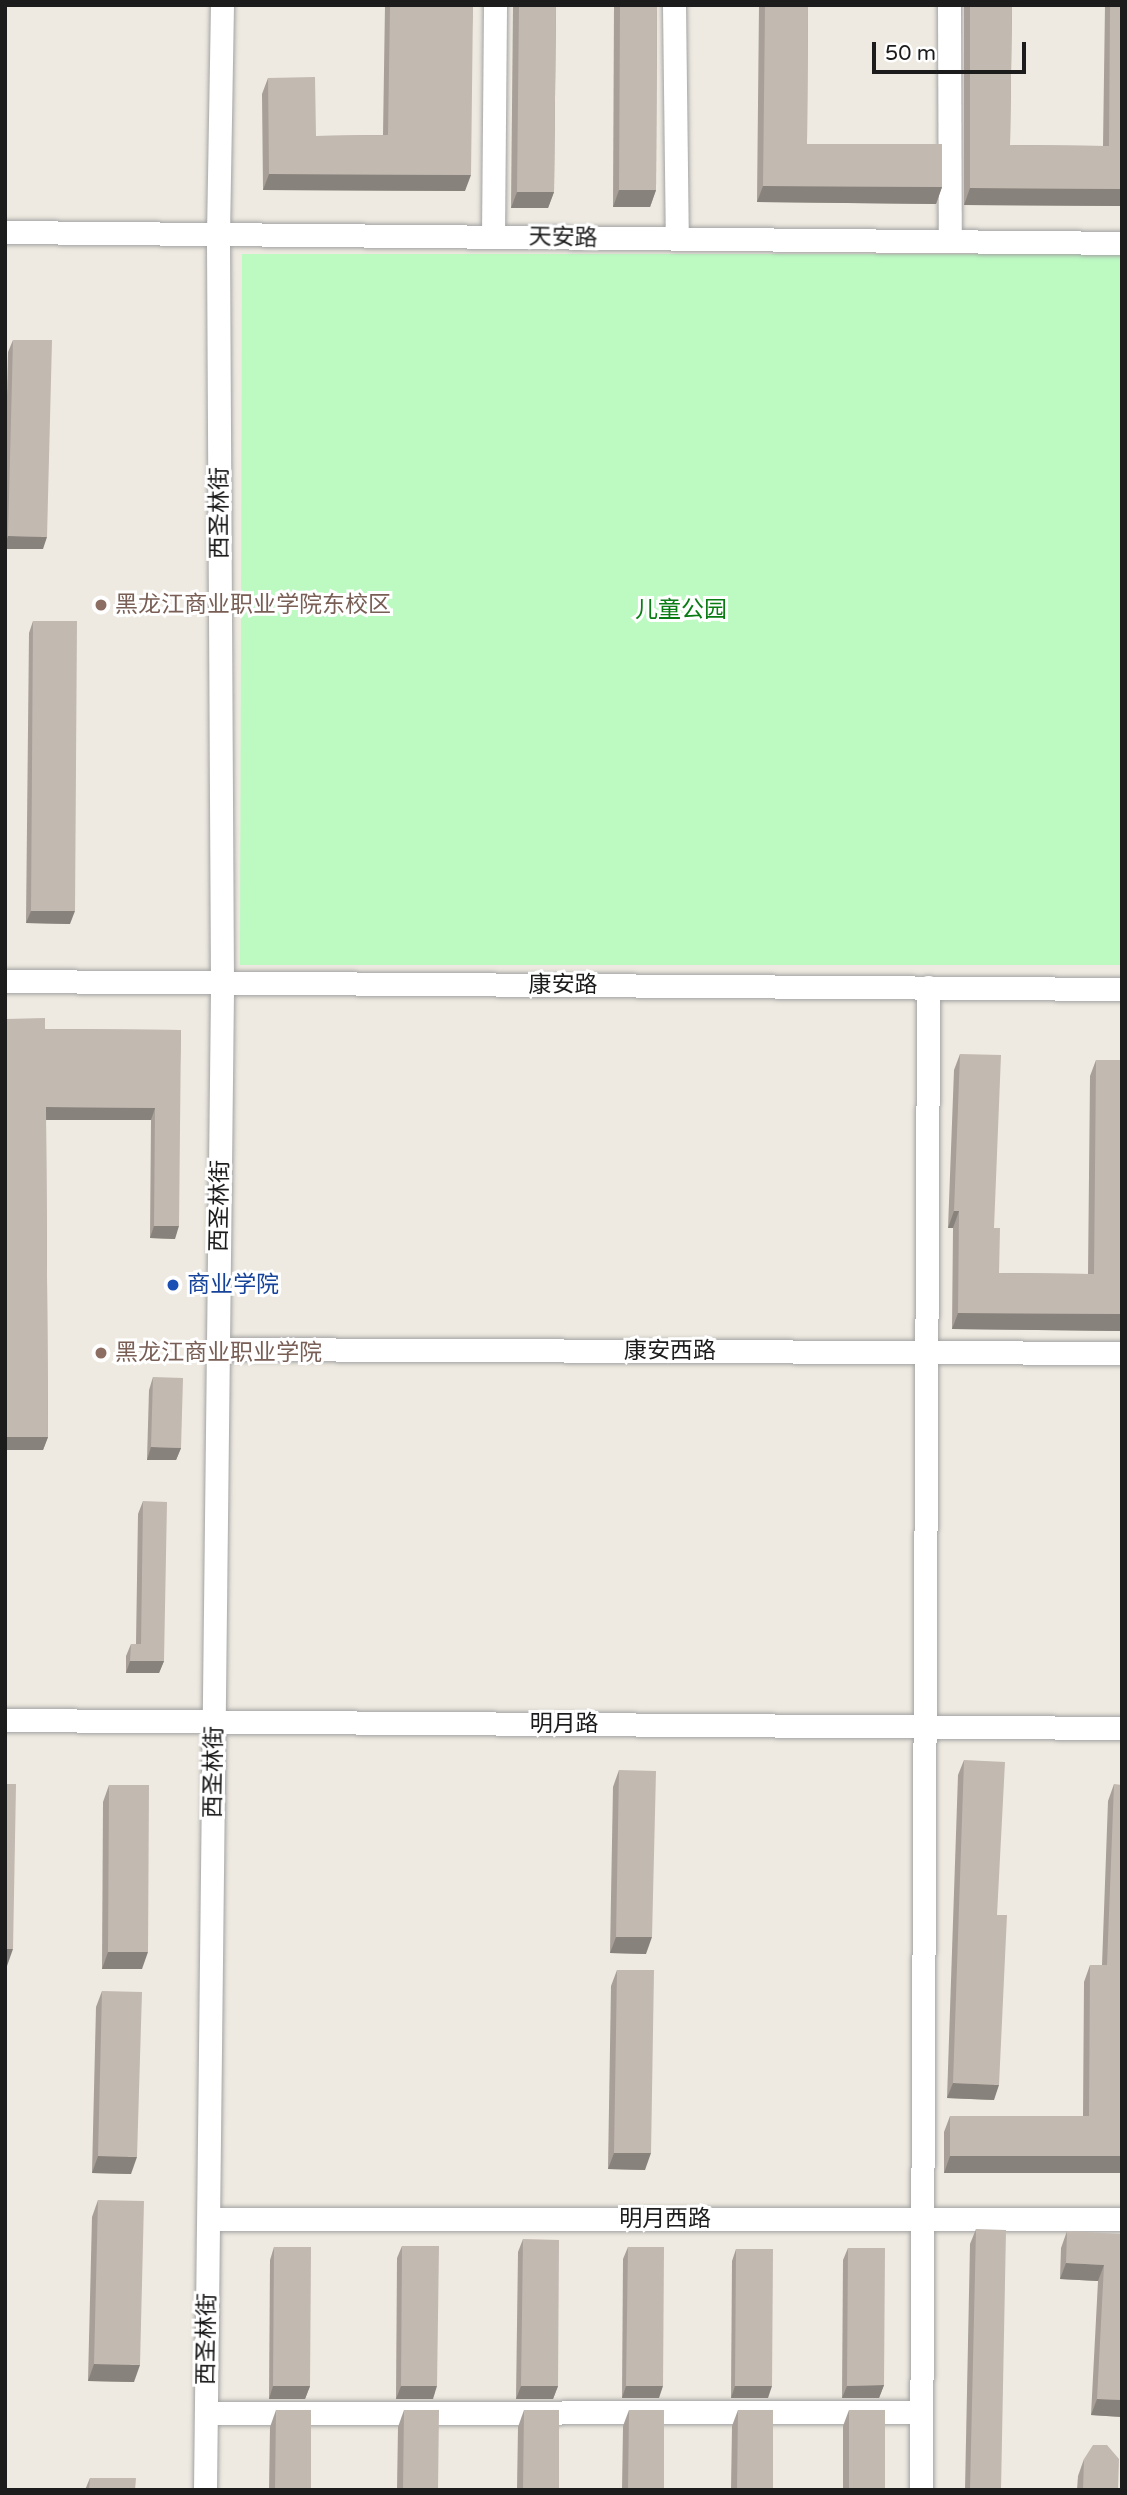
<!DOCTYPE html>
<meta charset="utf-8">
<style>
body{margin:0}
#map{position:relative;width:1127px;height:2495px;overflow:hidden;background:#eeeae1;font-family:"Varela Round","Noto Sans SC",sans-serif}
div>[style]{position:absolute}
.park>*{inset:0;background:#bcfac2}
.roads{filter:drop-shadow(0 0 2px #a3a3a3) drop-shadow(0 0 2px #a3a3a3)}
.minor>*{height:23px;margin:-11.5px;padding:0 11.5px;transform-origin:11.5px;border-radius:11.5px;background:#fff}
.wall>*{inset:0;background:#a79f98}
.shaded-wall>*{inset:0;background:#88827c}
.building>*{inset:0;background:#c2b9b1}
.dots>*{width:19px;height:19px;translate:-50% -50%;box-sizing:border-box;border:4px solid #fff;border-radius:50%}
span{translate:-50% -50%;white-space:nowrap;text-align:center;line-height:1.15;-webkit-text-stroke:6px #fff;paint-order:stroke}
.street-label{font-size:23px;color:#1c1c1c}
.education-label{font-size:23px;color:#785e54}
.left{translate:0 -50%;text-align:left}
.park-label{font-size:23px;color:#097c14}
.transit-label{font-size:23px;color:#164399}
.frame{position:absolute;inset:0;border:7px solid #1c1c1c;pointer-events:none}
.scale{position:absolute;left:872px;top:42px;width:154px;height:32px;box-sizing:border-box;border:4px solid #1c1c1c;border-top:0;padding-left:9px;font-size:21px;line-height:24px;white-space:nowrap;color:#1c1c1c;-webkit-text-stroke:5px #fff;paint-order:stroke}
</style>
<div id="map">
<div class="park">
<i style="clip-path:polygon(242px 254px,1122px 254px,1122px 965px,240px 965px)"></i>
</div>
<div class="roads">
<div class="minor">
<i style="left:674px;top:5px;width:234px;rotate:89.3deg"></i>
<i style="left:949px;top:5px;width:236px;rotate:89.8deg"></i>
<i style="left:5px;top:232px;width:1117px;rotate:0.56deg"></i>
<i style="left:493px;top:237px;width:232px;rotate:-89.5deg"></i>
<i style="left:5px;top:981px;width:1117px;rotate:0.41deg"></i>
<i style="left:218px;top:1349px;width:904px;rotate:0.25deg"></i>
<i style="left:5px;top:1720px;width:1117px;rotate:0.41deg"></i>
<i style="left:209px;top:2219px;width:913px"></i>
<i style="left:206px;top:2413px;width:715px;rotate:-0.08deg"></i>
<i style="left:205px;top:2490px;width:1507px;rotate:-89.35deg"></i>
<i style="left:222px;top:983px;width:749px;rotate:-90.31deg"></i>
<i style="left:218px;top:234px;width:229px;rotate:-89deg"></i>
<i style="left:921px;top:2490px;width:1503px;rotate:-89.73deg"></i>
</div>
</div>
<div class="wall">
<i style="clip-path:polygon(385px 5px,473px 5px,465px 191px,263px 190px,262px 94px,268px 78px,316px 136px,383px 135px)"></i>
<i style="clip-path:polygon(513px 5px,556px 5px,554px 192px,548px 208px,511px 208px)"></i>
<i style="clip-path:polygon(614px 5px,657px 5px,656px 190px,650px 207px,613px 207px)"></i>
<i style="clip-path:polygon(759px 5px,808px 5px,807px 144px,942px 187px,936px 204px,757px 202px)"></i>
<i style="clip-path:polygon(964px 5px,1012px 5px,1010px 145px,1103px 146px,1105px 5px,1122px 5px,1122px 206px,964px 205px)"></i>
<i style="clip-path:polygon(13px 340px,43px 549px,5px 549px,5px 484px,8px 352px)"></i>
<i style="clip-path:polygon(33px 621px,70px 924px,26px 923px,29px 633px)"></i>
<i style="clip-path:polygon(45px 1029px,181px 1030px,175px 1239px,150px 1238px,151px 1120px,46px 1120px,48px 1437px,43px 1450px)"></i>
<i style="clip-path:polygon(960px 1054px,994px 1228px,999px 1273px,1088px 1274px,1090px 1076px,1096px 1060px,1122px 1060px,1122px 1331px,952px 1329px,953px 1228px,948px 1228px,954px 1070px)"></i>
<i style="clip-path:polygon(153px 1377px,181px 1448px,176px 1460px,147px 1460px,149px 1390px)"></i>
<i style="clip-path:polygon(143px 1501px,164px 1661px,159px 1673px,126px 1673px,126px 1656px,131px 1644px,136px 1644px,138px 1514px)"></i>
<i style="clip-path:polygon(964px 1760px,997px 1915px,994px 2100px,947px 2098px,958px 1775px)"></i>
<i style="clip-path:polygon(619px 1770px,646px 1954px,610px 1953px,613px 1787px)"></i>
<i style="clip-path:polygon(1114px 1784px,1122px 2173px,944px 2173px,944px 2132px,950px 2116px,1083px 2116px,1084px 1982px,1090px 1965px,1102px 1965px,1108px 1801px)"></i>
<i style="clip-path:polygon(109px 1785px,142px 1969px,102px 1969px,103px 1802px)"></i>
<i style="clip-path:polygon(617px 1970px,645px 2170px,608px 2169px,611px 1986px)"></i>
<i style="clip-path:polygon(102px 1991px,131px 2174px,92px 2173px,96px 2007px)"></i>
<i style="clip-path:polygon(98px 2200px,134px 2382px,88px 2381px,92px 2217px)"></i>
<i style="clip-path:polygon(976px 2229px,1001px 2490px,965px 2490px,970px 2244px)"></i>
<i style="clip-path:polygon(1067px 2231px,1122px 2260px,1122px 2417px,1091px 2415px,1098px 2281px,1060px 2279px,1061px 2248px)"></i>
<i style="clip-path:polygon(523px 2239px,558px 2386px,553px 2399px,516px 2399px,518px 2252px)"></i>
<i style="clip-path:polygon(402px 2246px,433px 2399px,396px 2399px,397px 2258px)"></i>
<i style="clip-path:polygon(274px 2247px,310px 2386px,305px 2399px,269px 2399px,270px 2260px)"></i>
<i style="clip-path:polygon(628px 2247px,659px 2398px,622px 2398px,623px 2259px)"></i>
<i style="clip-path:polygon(848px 2248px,884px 2385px,879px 2398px,842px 2398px,843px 2260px)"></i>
<i style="clip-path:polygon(736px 2249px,768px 2398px,731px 2398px,732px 2261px)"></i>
<i style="clip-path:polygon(276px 2410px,311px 2490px,269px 2490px,270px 2427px)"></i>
<i style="clip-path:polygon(404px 2410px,438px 2490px,397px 2490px,398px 2427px)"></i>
<i style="clip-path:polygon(524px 2410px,559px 2490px,517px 2490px,518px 2427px)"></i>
<i style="clip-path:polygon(629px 2410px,664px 2490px,622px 2490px,623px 2426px)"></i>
<i style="clip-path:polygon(738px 2410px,773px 2490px,731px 2490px,732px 2426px)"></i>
<i style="clip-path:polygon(849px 2410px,885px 2490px,843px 2490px,843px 2426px)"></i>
<i style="clip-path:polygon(1084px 2459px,1118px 2490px,1077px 2490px,1078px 2476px)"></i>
<i style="clip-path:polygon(90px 2478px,135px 2490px,85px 2490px)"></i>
</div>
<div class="shaded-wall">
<i style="clip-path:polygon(269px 174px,471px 175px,465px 191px,263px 190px)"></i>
<i style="clip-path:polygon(763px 186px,942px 187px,936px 204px,757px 202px)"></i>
<i style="clip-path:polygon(970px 188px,1122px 189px,1122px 206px,964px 205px)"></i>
<i style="clip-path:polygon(619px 190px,656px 190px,650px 207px,613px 207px)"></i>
<i style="clip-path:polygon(517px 192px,554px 192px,548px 208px,511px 208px)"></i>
<i style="clip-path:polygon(8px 536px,47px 537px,43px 549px,5px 549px,5px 545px)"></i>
<i style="clip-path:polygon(31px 911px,75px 911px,70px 924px,26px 923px)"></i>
<i style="clip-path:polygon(46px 1107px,155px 1108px,151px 1120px,42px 1120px)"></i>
<i style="clip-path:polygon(954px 1211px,959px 1211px,953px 1228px,948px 1228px)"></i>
<i style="clip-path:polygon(154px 1226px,179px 1226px,175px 1239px,150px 1238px)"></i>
<i style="clip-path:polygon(958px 1313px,1122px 1314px,1122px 1331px,952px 1329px)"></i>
<i style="clip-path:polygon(5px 1437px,48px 1437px,43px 1450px,5px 1450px)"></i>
<i style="clip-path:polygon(151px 1447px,181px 1448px,176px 1460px,147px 1460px)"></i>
<i style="clip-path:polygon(130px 1661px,164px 1661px,159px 1673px,126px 1673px)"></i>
<i style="clip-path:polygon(616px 1937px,652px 1937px,646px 1954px,610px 1953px)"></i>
<i style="clip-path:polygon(5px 1949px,13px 1949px,7px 1966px,5px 1966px)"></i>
<i style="clip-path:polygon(108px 1952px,148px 1952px,142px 1969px,102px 1969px)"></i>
<i style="clip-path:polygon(953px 2083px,999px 2085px,994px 2100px,947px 2098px)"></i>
<i style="clip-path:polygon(614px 2153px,651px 2153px,645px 2170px,608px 2169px)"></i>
<i style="clip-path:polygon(98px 2156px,137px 2157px,131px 2174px,92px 2173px)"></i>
<i style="clip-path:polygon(950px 2156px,1122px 2156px,1122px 2173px,944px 2173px)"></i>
<i style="clip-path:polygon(1066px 2263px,1104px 2265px,1098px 2281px,1060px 2279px)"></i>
<i style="clip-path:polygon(94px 2364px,140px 2365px,134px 2382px,88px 2381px)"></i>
<i style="clip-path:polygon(884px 2385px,879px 2398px,842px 2398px,847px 2386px)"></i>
<i style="clip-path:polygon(273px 2386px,310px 2386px,305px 2399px,269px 2399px)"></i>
<i style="clip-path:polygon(401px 2386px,437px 2386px,433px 2399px,396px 2399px)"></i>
<i style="clip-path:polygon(521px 2386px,558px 2386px,553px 2399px,516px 2399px)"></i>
<i style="clip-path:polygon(626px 2386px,663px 2386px,659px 2398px,622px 2398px)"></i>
<i style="clip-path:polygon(735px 2386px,772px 2386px,768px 2398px,731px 2398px)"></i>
<i style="clip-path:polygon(1097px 2399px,1122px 2400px,1122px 2417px,1091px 2415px)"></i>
</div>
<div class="building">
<i style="clip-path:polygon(390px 5px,473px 5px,471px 175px,269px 174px,268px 78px,315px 77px,316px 136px,388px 135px)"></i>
<i style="clip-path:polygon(519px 5px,556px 5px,554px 192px,517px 192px)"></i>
<i style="clip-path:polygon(620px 5px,657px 5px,656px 190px,619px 190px)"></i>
<i style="clip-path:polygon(765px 5px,808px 5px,807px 144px,942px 144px,942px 187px,763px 186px)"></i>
<i style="clip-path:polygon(970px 5px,1012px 5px,1010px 145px,1109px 146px,1110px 5px,1122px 5px,1122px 189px,970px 188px)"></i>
<i style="clip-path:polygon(13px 340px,52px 340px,47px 537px,8px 536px)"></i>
<i style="clip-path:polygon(33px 621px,77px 621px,75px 911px,31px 911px)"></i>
<i style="clip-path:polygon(45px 1018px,45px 1029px,181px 1030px,179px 1226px,154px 1226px,155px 1108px,46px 1107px,48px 1437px,5px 1437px,5px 1019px)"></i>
<i style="clip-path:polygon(960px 1054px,1001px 1055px,994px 1228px,1000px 1228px,999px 1273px,1094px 1274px,1096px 1060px,1122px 1060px,1122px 1314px,958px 1313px,959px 1211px,954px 1211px)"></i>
<i style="clip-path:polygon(153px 1377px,183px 1378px,181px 1448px,151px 1447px)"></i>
<i style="clip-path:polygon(143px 1501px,167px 1502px,164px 1661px,130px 1661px,131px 1644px,141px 1644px)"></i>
<i style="clip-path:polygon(964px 1760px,1005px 1762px,997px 1915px,1007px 1915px,999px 2085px,953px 2083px)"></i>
<i style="clip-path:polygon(619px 1770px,656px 1771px,652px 1937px,616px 1937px)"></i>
<i style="clip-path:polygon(5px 1784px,16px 1784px,13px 1949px,5px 1949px)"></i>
<i style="clip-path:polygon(1114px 1784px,1122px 1785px,1122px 2156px,950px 2156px,950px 2116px,1089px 2116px,1090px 1965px,1107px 1965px)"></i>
<i style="clip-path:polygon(109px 1785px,149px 1785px,148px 1952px,108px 1952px)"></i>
<i style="clip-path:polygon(617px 1970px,654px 1970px,651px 2153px,614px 2153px)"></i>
<i style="clip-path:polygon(102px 1991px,142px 1992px,137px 2157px,98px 2156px)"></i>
<i style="clip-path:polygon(98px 2200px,144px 2201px,140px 2365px,94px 2364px)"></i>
<i style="clip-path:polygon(976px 2229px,1006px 2230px,1001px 2490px,970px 2490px)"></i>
<i style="clip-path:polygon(1067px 2231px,1122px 2234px,1121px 2260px,1122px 2260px,1122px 2400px,1097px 2399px,1104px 2265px,1066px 2263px)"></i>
<i style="clip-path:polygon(523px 2239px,559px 2240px,558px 2386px,521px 2386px)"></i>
<i style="clip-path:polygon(402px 2246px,439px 2246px,437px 2386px,401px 2386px)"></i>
<i style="clip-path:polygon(274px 2247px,311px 2247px,310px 2386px,273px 2386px)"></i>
<i style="clip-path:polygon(628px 2247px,664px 2247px,663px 2386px,626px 2386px)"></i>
<i style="clip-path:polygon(848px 2248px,885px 2248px,884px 2385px,847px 2386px)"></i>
<i style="clip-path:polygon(736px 2249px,773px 2249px,772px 2386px,735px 2386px)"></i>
<i style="clip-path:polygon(276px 2410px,311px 2410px,311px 2490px,275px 2490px)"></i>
<i style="clip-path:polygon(404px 2410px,439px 2410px,438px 2490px,403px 2490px)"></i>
<i style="clip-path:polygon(524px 2410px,559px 2410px,559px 2490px,523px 2490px)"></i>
<i style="clip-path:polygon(629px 2410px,664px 2410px,664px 2490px,628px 2490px)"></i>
<i style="clip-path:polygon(738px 2410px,773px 2410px,773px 2490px,737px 2490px)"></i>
<i style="clip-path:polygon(849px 2410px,885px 2410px,885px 2490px,849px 2490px)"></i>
<i style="clip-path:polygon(1093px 2445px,1107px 2445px,1119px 2459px,1118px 2490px,1083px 2490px,1084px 2459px)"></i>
<i style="clip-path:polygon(90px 2478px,136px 2478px,135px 2490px,89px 2490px)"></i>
</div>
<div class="dots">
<i style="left:101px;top:605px;background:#8d6e63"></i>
<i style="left:173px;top:1285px;background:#1a4fb4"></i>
<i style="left:101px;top:1353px;background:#8d6e63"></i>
</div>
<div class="street-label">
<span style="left:563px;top:238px;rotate:1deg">天安路</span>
<span style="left:220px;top:513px;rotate:-90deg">西圣林街</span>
<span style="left:563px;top:985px">康安路</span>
<span style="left:220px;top:1206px;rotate:-89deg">西圣林街</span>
<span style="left:670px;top:1351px">康安西路</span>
<span style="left:564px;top:1724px">明月路</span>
<span style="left:214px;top:1772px;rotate:-89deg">西圣林街</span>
<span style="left:665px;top:2219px">明月西路</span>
<span style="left:207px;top:2339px;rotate:-89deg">西圣林街</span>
</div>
<div class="education-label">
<span class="left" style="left:115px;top:605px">黑龙江商业职业学院东校区</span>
<span class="left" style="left:115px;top:1353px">黑龙江商业职业学院</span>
</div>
<div class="park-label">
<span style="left:681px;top:610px">儿童公园</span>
</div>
<div class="transit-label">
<span class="left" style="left:187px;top:1285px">商业学院</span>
</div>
<div class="frame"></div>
<div class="scale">50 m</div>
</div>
